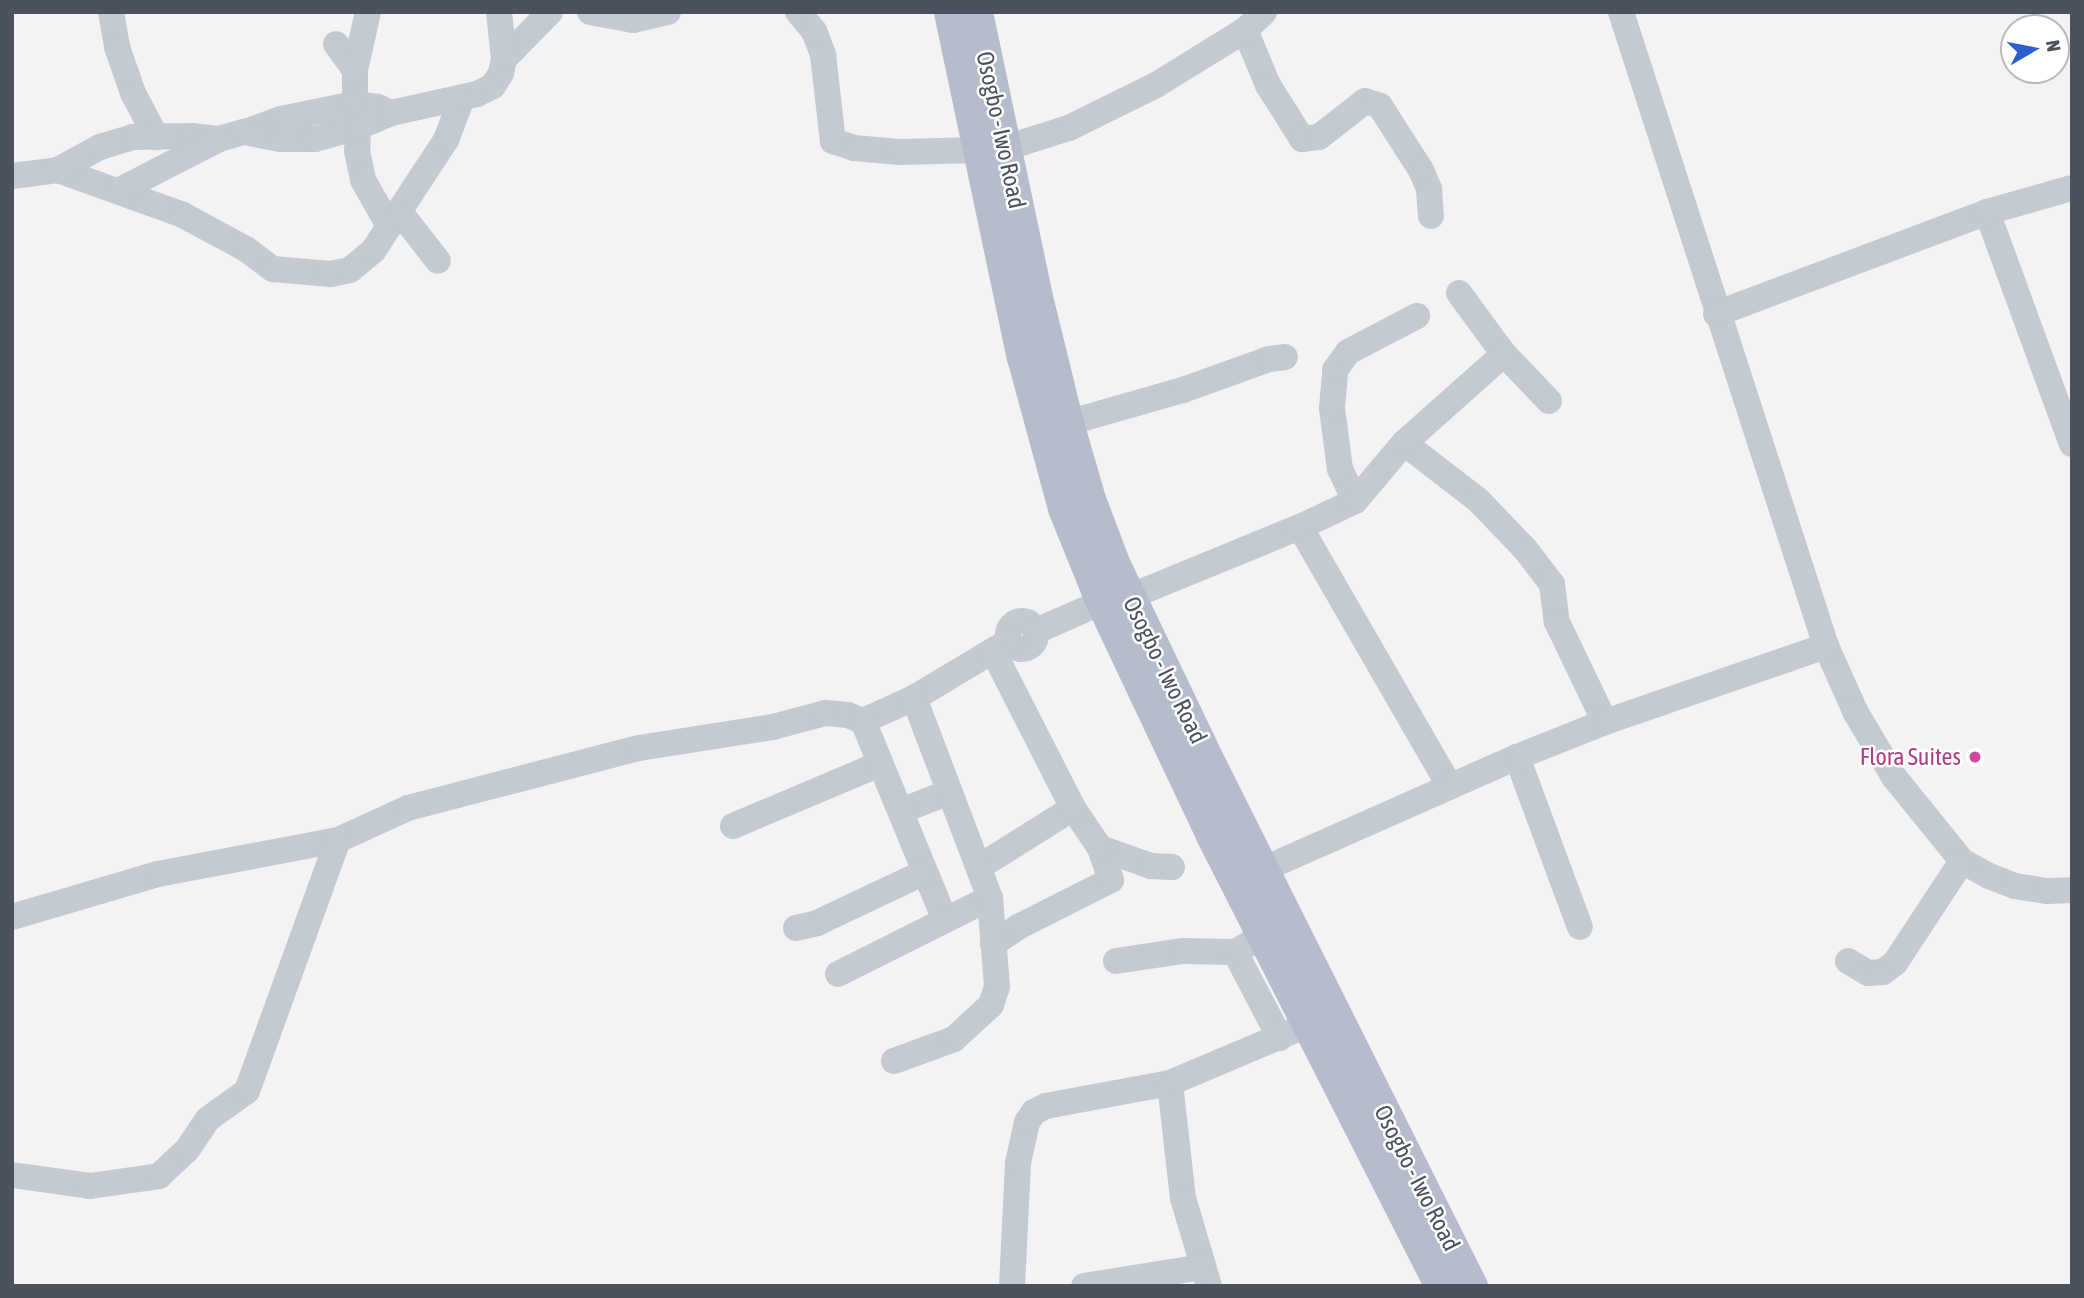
<!DOCTYPE html>
<style>
body{margin:0}
#map{position:relative;width:2084px;height:1298px;overflow:hidden;background:#f4f2f2;font-family:"Asap Condensed",sans-serif}
div>[style]{position:absolute}
.minor>*{height:26px;margin:-13px;padding:0 13px;transform-origin:13px;border-radius:13px;background:#c4cad1}
.minor>.ring{margin:-13px;padding:0;box-sizing:content-box;background:none;border:26px solid #c4cad1;border-radius:50%}
.major>*{height:33px;margin:-16.5px;padding:0 16.5px;transform-origin:16.5px;border-radius:16.5px;background:#b5bdcd}
.dots>*{width:19px;height:19px;translate:-50% -50%;box-sizing:border-box;border:4px solid #fff;border-radius:50%}
span{translate:-50% -50%;white-space:nowrap;text-align:center;line-height:1.15;-webkit-text-stroke:5px #fff;paint-order:stroke}
.street-label{font-size:24px;color:#4b525d}
.hotel-label{font-size:24px;color:#b23c85}
.right{translate:-100% -50%;text-align:right}
.frame{position:absolute;inset:0;border:14px solid #4b525d;pointer-events:none}
.north{position:absolute;left:2000px;top:14px;width:70px;height:70px;box-sizing:border-box;background:#fff;border:2px solid #b7babe;border-radius:50%;rotate:80deg;font-size:19px;font-weight:700;line-height:28px;text-align:center;color:#4b525d}
.north::after{content:'';display:block;margin:auto;width:24px;height:32px;background:#2e5cd1;clip-path:polygon(50% 0,100% 100%,50% 72%,0 100%)}
</style>
<div id="map">
<div class="minor">
<i style="left:111px;top:12px;width:36px;rotate:80deg"></i>
<i style="left:117px;top:47px;width:49px;rotate:70.8deg"></i>
<i style="left:133px;top:93px;width:50px;rotate:62.4deg"></i>
<i style="left:590px;top:12px;width:44px;rotate:10.5deg"></i>
<i style="left:633px;top:20px;width:36px;rotate:-13deg"></i>
<i style="left:798px;top:12px;width:25px;rotate:50deg"></i>
<i style="left:814px;top:31px;width:26px;rotate:69deg"></i>
<i style="left:823px;top:55px;width:87px;rotate:83.4deg"></i>
<i style="left:833px;top:141px;width:22px;rotate:18deg"></i>
<i style="left:854px;top:148px;width:46px;rotate:5deg"></i>
<i style="left:900px;top:152px;width:78px;rotate:-1.5deg"></i>
<i style="left:1621px;top:12px;width:666px;rotate:72.08deg"></i>
<i style="left:1826px;top:646px;width:73px;rotate:65.9deg"></i>
<i style="left:1856px;top:713px;width:74px;rotate:59.3deg"></i>
<i style="left:1894px;top:777px;width:108px;rotate:51deg"></i>
<i style="left:1962px;top:861px;width:31px;rotate:29deg"></i>
<i style="left:1989px;top:876px;width:28px;rotate:21deg"></i>
<i style="left:2015px;top:886px;width:32px;rotate:9deg"></i>
<i style="left:2047px;top:891px;width:25px;rotate:-2deg"></i>
<i style="left:1245px;top:30px;width:60px;rotate:67.3deg"></i>
<i style="left:1268px;top:85px;width:64px;rotate:57.8deg"></i>
<i style="left:1302px;top:139px;width:17px;rotate:-7deg"></i>
<i style="left:1319px;top:137px;width:58px;rotate:-38deg"></i>
<i style="left:1365px;top:101px;width:16px;rotate:18deg"></i>
<i style="left:1380px;top:106px;width:76px;rotate:57.4deg"></i>
<i style="left:1421px;top:170px;width:21px;rotate:67deg"></i>
<i style="left:1429px;top:189px;width:27px;rotate:86deg"></i>
<i style="left:336px;top:44px;width:32px;rotate:54deg"></i>
<i style="left:504px;top:59px;width:66px;rotate:-45.6deg"></i>
<i style="left:355px;top:104px;width:34px;rotate:-90deg"></i>
<i style="left:355px;top:70px;width:59px;rotate:-77.4deg"></i>
<i style="left:358px;top:127px;width:24px;rotate:92deg"></i>
<i style="left:357px;top:151px;width:30px;rotate:78deg"></i>
<i style="left:363px;top:180px;width:53px;rotate:60.5deg"></i>
<i style="left:248px;top:131px;width:35px;rotate:-20deg"></i>
<i style="left:281px;top:119px;width:76px;rotate:-11.5deg"></i>
<i style="left:355px;top:104px;width:23px;rotate:7deg"></i>
<i style="left:378px;top:107px;width:14px;rotate:25deg"></i>
<i style="left:1005px;top:148px;width:67px;rotate:-17.4deg"></i>
<i style="left:1069px;top:128px;width:97px;rotate:-26.3deg"></i>
<i style="left:1156px;top:85px;width:105px;rotate:-31.7deg"></i>
<i style="left:1245px;top:30px;width:26px;rotate:-43deg"></i>
<i style="left:58px;top:170px;width:131px;rotate:19.7deg"></i>
<i style="left:181px;top:214px;width:74px;rotate:28.3deg"></i>
<i style="left:246px;top:249px;width:34px;rotate:37deg"></i>
<i style="left:273px;top:269px;width:58px;rotate:4.9deg"></i>
<i style="left:331px;top:274px;width:19px;rotate:-12deg"></i>
<i style="left:350px;top:270px;width:30px;rotate:-40deg"></i>
<i style="left:373px;top:251px;width:133px;rotate:-56.7deg"></i>
<i style="left:446px;top:140px;width:45px;rotate:-69.1deg"></i>
<i style="left:12px;top:176px;width:46px;rotate:-7.4deg"></i>
<i style="left:58px;top:170px;width:48px;rotate:-28.7deg"></i>
<i style="left:100px;top:147px;width:34px;rotate:-17deg"></i>
<i style="left:133px;top:137px;width:58px;rotate:-1deg"></i>
<i style="left:191px;top:136px;width:28px;rotate:6deg"></i>
<i style="left:219px;top:139px;width:26px;rotate:-16deg"></i>
<i style="left:244px;top:132px;width:37px;rotate:11deg"></i>
<i style="left:280px;top:139px;width:35px"></i>
<i style="left:315px;top:139px;width:45px;rotate:-15.6deg"></i>
<i style="left:358px;top:127px;width:36px;rotate:-23deg"></i>
<i style="left:391px;top:113px;width:88px;rotate:-12.5deg"></i>
<i style="left:477px;top:94px;width:18px;rotate:-27deg"></i>
<i style="left:493px;top:86px;width:15px;rotate:-58deg"></i>
<i style="left:501px;top:73px;width:14px;rotate:-78deg"></i>
<i style="left:504px;top:59px;width:47px;rotate:-96.1deg"></i>
<i style="left:118px;top:191px;width:114px;rotate:-27.2deg"></i>
<i style="left:399px;top:211px;width:63px;rotate:52deg"></i>
<i style="left:1987px;top:212px;width:247px;rotate:69.9deg"></i>
<i style="left:1459px;top:293px;width:76px;rotate:53.6deg"></i>
<i style="left:1504px;top:354px;width:65px;rotate:46.2deg"></i>
<i style="left:1716px;top:314px;width:290px;rotate:-20.6deg"></i>
<i style="left:1987px;top:212px;width:88px;rotate:-15.8deg"></i>
<i style="left:1067px;top:423px;width:121px;rotate:-15.9deg"></i>
<i style="left:1183px;top:390px;width:91px;rotate:-19.8deg"></i>
<i style="left:1269px;top:359px;width:16px;rotate:-7deg"></i>
<i style="left:1404px;top:443px;width:93px;rotate:37.6deg"></i>
<i style="left:1478px;top:500px;width:68px;rotate:46.2deg"></i>
<i style="left:1525px;top:549px;width:44px;rotate:52.4deg"></i>
<i style="left:1552px;top:584px;width:38px;rotate:83deg"></i>
<i style="left:1557px;top:622px;width:111px;rotate:64.4deg"></i>
<i style="left:1355px;top:501px;width:35px;rotate:-115deg"></i>
<i style="left:1340px;top:469px;width:62px;rotate:-97.5deg"></i>
<i style="left:1332px;top:408px;width:38px;rotate:-85deg"></i>
<i style="left:1335px;top:370px;width:22px;rotate:-54deg"></i>
<i style="left:1348px;top:352px;width:78px;rotate:-27.6deg"></i>
<i style="left:1300px;top:527px;width:300px;rotate:60deg"></i>
<i style="left:1129px;top:597px;width:185px;rotate:-22.3deg"></i>
<i style="left:1300px;top:527px;width:61px;rotate:-25.3deg"></i>
<i style="left:1355px;top:501px;width:76px;rotate:-49.8deg"></i>
<i style="left:1404px;top:443px;width:134px;rotate:-41.7deg"></i>
<i class="ring" style="left:1008px;top:621px;width:2px;height:2px"></i>
<i style="left:1036px;top:631px;width:72px;rotate:-23.7deg"></i>
<i style="left:863px;top:721px;width:56px;rotate:-24.3deg"></i>
<i style="left:914px;top:698px;width:111px;rotate:-31deg"></i>
<i style="left:1517px;top:757px;width:181px;rotate:69.7deg"></i>
<i style="left:901px;top:811px;width:52px;rotate:-21.6deg"></i>
<i style="left:733px;top:826px;width:160px;rotate:-22.9deg"></i>
<i style="left:1100px;top:848px;width:54px;rotate:19.4deg"></i>
<i style="left:1151px;top:866px;width:21px;rotate:3deg"></i>
<i style="left:979px;top:867px;width:111px;rotate:-32.1deg"></i>
<i style="left:1246px;top:877px;width:296px;rotate:-23.9deg"></i>
<i style="left:1517px;top:757px;width:95px;rotate:-21.7deg"></i>
<i style="left:1605px;top:722px;width:234px;rotate:-19deg"></i>
<i style="left:12px;top:917px;width:152px;rotate:-16.4deg"></i>
<i style="left:158px;top:874px;width:183px;rotate:-10.7deg"></i>
<i style="left:338px;top:840px;width:77px;rotate:-24.6deg"></i>
<i style="left:408px;top:808px;width:239px;rotate:-14.6deg"></i>
<i style="left:639px;top:748px;width:136px;rotate:-8.9deg"></i>
<i style="left:773px;top:727px;width:54px;rotate:-15.1deg"></i>
<i style="left:825px;top:713px;width:23px;rotate:5deg"></i>
<i style="left:848px;top:715px;width:16px;rotate:22deg"></i>
<i style="left:863px;top:721px;width:213px;rotate:67.6deg"></i>
<i style="left:796px;top:928px;width:22px;rotate:-13deg"></i>
<i style="left:817px;top:923px;width:117px;rotate:-25.3deg"></i>
<i style="left:993px;top:944px;width:32px;rotate:-34deg"></i>
<i style="left:1020px;top:926px;width:102px;rotate:-26.8deg"></i>
<i style="left:1111px;top:880px;width:34px;rotate:-109deg"></i>
<i style="left:1100px;top:848px;width:48px;rotate:-124deg"></i>
<i style="left:1073px;top:808px;width:176px;rotate:-117deg"></i>
<i style="left:1235px;top:952px;width:97px;rotate:62.4deg"></i>
<i style="left:1116px;top:961px;width:68px;rotate:-8.5deg"></i>
<i style="left:1183px;top:951px;width:52px;rotate:1.1deg"></i>
<i style="left:1235px;top:952px;width:34px;rotate:-30deg"></i>
<i style="left:1848px;top:961px;width:23px;rotate:31deg"></i>
<i style="left:1868px;top:973px;width:15px;rotate:-4deg"></i>
<i style="left:1883px;top:972px;width:15px;rotate:-37deg"></i>
<i style="left:1895px;top:963px;width:122px;rotate:-56.7deg"></i>
<i style="left:838px;top:974px;width:170px;rotate:-26.6deg"></i>
<i style="left:894px;top:1061px;width:64px;rotate:-20.1deg"></i>
<i style="left:954px;top:1039px;width:50px;rotate:-42.6deg"></i>
<i style="left:991px;top:1005px;width:19px;rotate:-72deg"></i>
<i style="left:997px;top:987px;width:89px;rotate:-94.5deg"></i>
<i style="left:990px;top:898px;width:214px;rotate:-110.8deg"></i>
<i style="left:1170px;top:1083px;width:116px;rotate:83.6deg"></i>
<i style="left:1183px;top:1198px;width:92px;rotate:73.5deg"></i>
<i style="left:12px;top:1175px;width:79px;rotate:8deg"></i>
<i style="left:90px;top:1186px;width:70px;rotate:-8.2deg"></i>
<i style="left:159px;top:1176px;width:38px;rotate:-43deg"></i>
<i style="left:187px;top:1150px;width:37px;rotate:-56deg"></i>
<i style="left:208px;top:1119px;width:48px;rotate:-35.7deg"></i>
<i style="left:247px;top:1091px;width:267px;rotate:-70.1deg"></i>
<i style="left:1012px;top:1286px;width:123px;rotate:-87.2deg"></i>
<i style="left:1018px;top:1163px;width:42px;rotate:-77.6deg"></i>
<i style="left:1027px;top:1122px;width:12px;rotate:-55deg"></i>
<i style="left:1034px;top:1112px;width:13px;rotate:-27deg"></i>
<i style="left:1046px;top:1106px;width:126px;rotate:-10.5deg"></i>
<i style="left:1170px;top:1083px;width:149px;rotate:-22.9deg"></i>
<i style="left:1084px;top:1286px;width:120px;rotate:-9.1deg"></i>
</div>
<div class="major">
<i style="left:950px;top:12px;width:353px;rotate:78.1deg"></i>
<i style="left:1023px;top:357px;width:156px;rotate:74.8deg"></i>
<i style="left:1064px;top:508px;width:101px;rotate:68deg"></i>
<i style="left:1102px;top:602px;width:255px;rotate:64.7deg"></i>
<i style="left:1211px;top:833px;width:508px;rotate:63.08deg"></i>
<i style="left:976px;top:12px;width:291px;rotate:78.1deg"></i>
<i style="left:1036px;top:297px;width:130px;rotate:76.2deg"></i>
<i style="left:1067px;top:423px;width:79px;rotate:73.9deg"></i>
<i style="left:1089px;top:499px;width:71px;rotate:69.3deg"></i>
<i style="left:1114px;top:565px;width:222px;rotate:64.4deg"></i>
<i style="left:1210px;top:765px;width:583px;rotate:63.39deg"></i>
</div>
<div class="dots">
<i style="left:1975px;top:757px;background:#d1479c"></i>
</div>
<div class="street-label">
<span style="left:1001px;top:130px;rotate:78deg">Osogbo - Iwo Road</span>
<span style="left:1165px;top:670px;rotate:64deg">Osogbo - Iwo Road</span>
<span style="left:1417px;top:1178px;rotate:63deg">Osogbo - Iwo Road</span>
</div>
<div class="hotel-label">
<span class="right" style="left:1961px;top:757px">Flora Suites</span>
</div>
<div class="frame"></div>
<div class="north">N</div>
</div>
